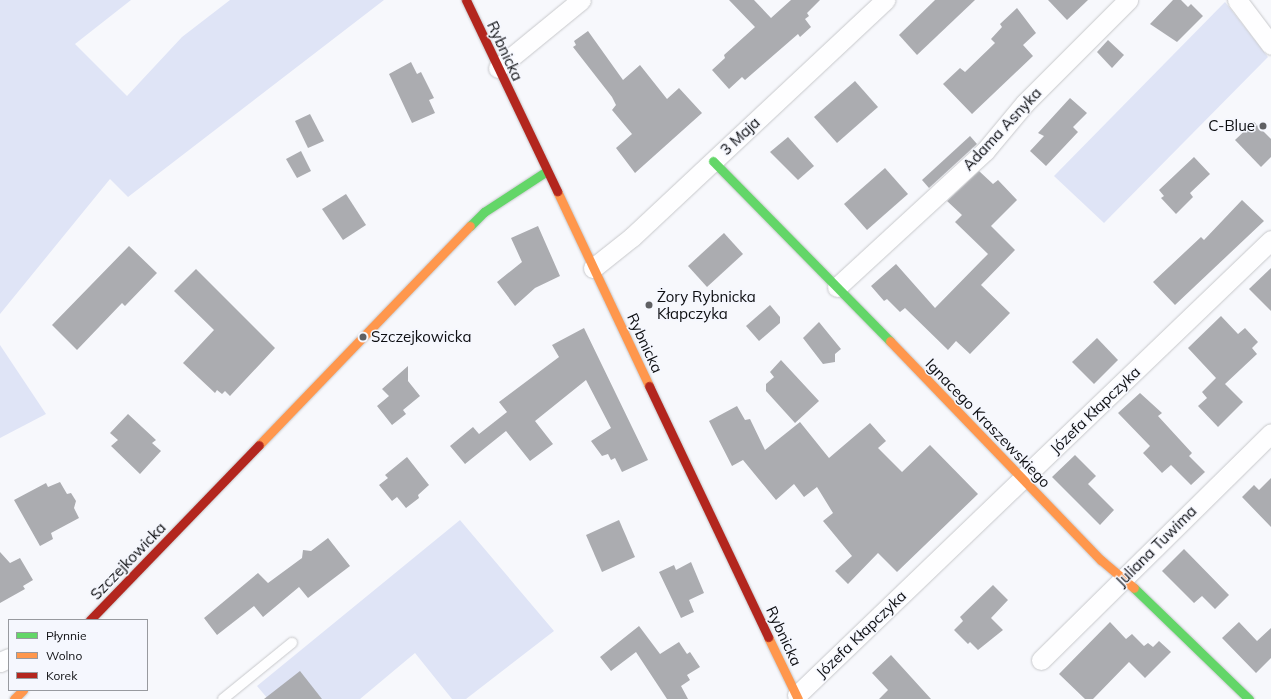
<!DOCTYPE html>
<meta charset="utf-8">
<style>
body{margin:0}
#map{position:relative;width:1271px;height:699px;overflow:hidden;background:#f7f8fc;font-family:Mulish,sans-serif}
div>[style]{position:absolute}
.green>*{inset:0;background:#dfe4f6}
.building>*{inset:0;background:#abacb0}
.roads{filter:drop-shadow(0 0 1px #c7c8cb) drop-shadow(0 0 1px #c7c8cb)}
.lane>*{height:10px;margin:-5px;padding:0 5px;transform-origin:5px;border-radius:5px;background:#fefeff}
.street>*{height:19px;margin:-9.5px;padding:0 9.5px;transform-origin:9.5px;border-radius:9.5px;background:#fefeff}
.fast>*{height:9px;margin:-4.5px;padding:0 4.5px;transform-origin:4.5px;border-radius:4.5px;background:#63d668}
.slow>*{height:9px;margin:-4.5px;padding:0 4.5px;transform-origin:4.5px;border-radius:4.5px;background:#ff974d}
.jam>*{height:9px;margin:-4.5px;padding:0 4.5px;transform-origin:4.5px;border-radius:4.5px;background:#b3261e}
.dots>*{width:11px;height:11px;translate:-50% -50%;box-sizing:border-box;border:2px solid #f5f7fe;border-radius:50%}
span{translate:-50% -50%;white-space:nowrap;text-align:center;line-height:1.15;-webkit-text-stroke:3px #f5f7fe;paint-order:stroke}
.street-label{font-size:15px;color:#0d0e11}
.poi-label{font-size:15px;color:#0d0e11}
.right{translate:-100% -50%;text-align:right}
.left{translate:0 -50%;text-align:left}
.legend{position:absolute;left:8px;top:619px;width:140px;height:72px;box-sizing:border-box;background:#f5f7fe;border:1px solid #989a9f;margin:0;padding:5px 7px;list-style:none;font-size:12px;color:#0d0e11}
.legend li{display:flex;align-items:center;gap:8px;height:20px}
.legend b{width:20px;border:1px solid #989a9f}
</style>
<div id="map">
<div class="green">
<i style="clip-path:polygon(0 0,131px 0,75px 44px,127px 96px,182px 37px,230px 0,384px 0,128px 197px,110px 179px,0 314px)"></i>
<i style="clip-path:polygon(1225px 2px,1268px 57px,1104px 223px,1054px 176px)"></i>
<i style="clip-path:polygon(0 345px,46px 414px,0 438px)"></i>
<i style="clip-path:polygon(460px 520px,554px 631px,466px 699px,452px 699px,415px 653px,360px 699px,268px 699px,257px 686px)"></i>
</div>
<div class="building">
<i style="clip-path:polygon(729px 0,754px 0,771px 18px,791px 0,820px 0,807px 13px,809px 16px,805px 19px,811px 27px,800px 37px,798px 34px,745px 80px,742px 77px,729px 89px,712px 70px,725px 58px,724px 55px,755px 27px)"></i>
<i style="clip-path:polygon(935px 0,975px 0,917px 55px,899px 35px)"></i>
<i style="clip-path:polygon(1048px 0,1088px 0,1067px 20px)"></i>
<i style="clip-path:polygon(1173px 0,1181px 0,1188px 7px,1191px 4px,1203px 16px,1177px 42px,1150px 24px)"></i>
<i style="clip-path:polygon(1017px 8px,1036px 33px,1023px 45px,1033px 56px,972px 114px,943px 84px,960px 68px,965px 72px,995px 43px,991px 39px,1002px 27px,1000px 24px)"></i>
<i style="clip-path:polygon(588px 31px,623px 80px,640px 65px,667px 99px,679px 88px,702px 113px,635px 173px,616px 148px,632px 134px,612px 110px,616px 105px,612px 97px,573px 47px,576px 45px,574px 41px)"></i>
<i style="clip-path:polygon(1108px 40px,1124px 55px,1112px 68px,1097px 52px)"></i>
<i style="clip-path:polygon(411px 62px,417px 74px,421px 72px,434px 98px,429px 100px,435px 113px,412px 123px,389px 74px)"></i>
<i style="clip-path:polygon(855px 81px,878px 107px,837px 143px,814px 117px)"></i>
<i style="clip-path:polygon(1070px 98px,1087px 113px,1073px 127px,1078px 132px,1046px 166px,1030px 151px,1044px 136px,1038px 133px)"></i>
<i style="clip-path:polygon(310px 114px,324px 141px,308px 148px,295px 121px)"></i>
<i style="clip-path:polygon(1254px 122px,1271px 139px,1271px 157px,1261px 167px,1235px 140px)"></i>
<i style="clip-path:polygon(970px 136px,977px 144px,929px 188px,922px 180px)"></i>
<i style="clip-path:polygon(788px 137px,814px 166px,798px 180px,770px 152px)"></i>
<i style="clip-path:polygon(301px 151px,311px 171px,297px 178px,286px 159px)"></i>
<i style="clip-path:polygon(1194px 157px,1210px 174px,1190px 193px,1193px 197px,1176px 214px,1161px 198px,1164px 196px,1159px 190px)"></i>
<i style="clip-path:polygon(885px 168px,908px 194px,867px 230px,844px 204px)"></i>
<i style="clip-path:polygon(979px 171px,993px 184px,998px 180px,1017px 200px,991px 226px,1015px 250px,981px 285px,1010px 313px,970px 354px,956px 341px,948px 350px,905px 308px,900px 312px,887px 299px,884px 301px,871px 286px,896px 264px,935px 308px,983px 259px,988px 254px,955px 222px,962px 215px,947px 201px)"></i>
<i style="clip-path:polygon(346px 194px,366px 225px,343px 240px,322px 209px)"></i>
<i style="clip-path:polygon(1242px 200px,1264px 221px,1175px 305px,1153px 282px,1201px 237px,1204px 240px)"></i>
<i style="clip-path:polygon(538px 226px,560px 276px,535px 288px,515px 306px,497px 282px,522px 262px,511px 238px)"></i>
<i style="clip-path:polygon(724px 233px,743px 254px,707px 287px,688px 266px)"></i>
<i style="clip-path:polygon(129px 246px,157px 273px,125px 306px,122px 303px,77px 350px,52px 325px)"></i>
<i style="clip-path:polygon(1271px 268px,1271px 311px,1249px 289px)"></i>
<i style="clip-path:polygon(196px 269px,275px 348px,230px 396px,225px 391px,222px 394px,217px 390px,215px 393px,183px 363px,214px 330px,174px 291px)"></i>
<i style="clip-path:polygon(770px 305px,780px 317px,780px 323px,759px 341px,746px 326px)"></i>
<i style="clip-path:polygon(1221px 316px,1238px 334px,1245px 328px,1258px 342px,1252px 348px,1257px 354px,1225px 384px,1243px 402px,1218px 427px,1198px 406px,1207px 398px,1202px 392px,1216px 378px,1188px 348px)"></i>
<i style="clip-path:polygon(819px 322px,841px 349px,835px 354px,835px 362px,823px 364px,803px 338px)"></i>
<i style="clip-path:polygon(584px 328px,648px 460px,622px 472px,615px 458px,611px 460px,608px 454px,602px 456px,591px 441px,611px 428px,586px 380px,535px 421px,553px 444px,530px 461px,506px 431px,465px 464px,450px 446px,473px 427px,479px 434px,507px 412px,499px 402px,559px 357px,552px 345px)"></i>
<i style="clip-path:polygon(1097px 338px,1118px 360px,1094px 384px,1072px 362px)"></i>
<i style="clip-path:polygon(781px 360px,819px 401px,795px 423px,766px 391px,766px 384px,774px 377px,770px 372px)"></i>
<i style="clip-path:polygon(408px 366px,408px 381px,420px 396px,403px 410px,406px 414px,392px 425px,377px 406px,389px 396px,382px 389px)"></i>
<i style="clip-path:polygon(1140px 393px,1162px 413px,1158px 416px,1192px 453px,1189px 456px,1205px 472px,1191px 485px,1171px 465px,1162px 473px,1143px 453px,1150px 446px,1118px 413px)"></i>
<i style="clip-path:polygon(737px 406px,745px 420px,750px 419px,765px 450px,800px 422px,829px 458px,870px 423px,886px 441px,878px 448px,902px 472px,930px 445px,978px 494px,897px 572px,878px 553px,848px 584px,835px 571px,852px 556px,823px 521px,833px 513px,817px 487px,804px 497px,794px 484px,776px 500px,743px 460px,732px 466px,709px 421px)"></i>
<i style="clip-path:polygon(128px 414px,156px 440px,152px 443px,161px 451px,140px 474px,111px 446px,118px 440px,110px 433px)"></i>
<i style="clip-path:polygon(1075px 455px,1096px 476px,1088px 484px,1114px 510px,1100px 525px,1052px 477px)"></i>
<i style="clip-path:polygon(407px 457px,429px 485px,418px 495px,419px 498px,406px 508px,397px 497px,392px 501px,379px 485px,388px 478px,385px 475px)"></i>
<i style="clip-path:polygon(1271px 478px,1271px 527px,1242px 497px,1254px 485px,1259px 490px)"></i>
<i style="clip-path:polygon(60px 482px,67px 494px,71px 493px,76px 501px,74px 508px,79px 518px,51px 533px,53px 539px,40px 546px,14px 500px,46px 483px,48px 487px)"></i>
<i style="clip-path:polygon(619px 520px,635px 557px,602px 572px,586px 535px)"></i>
<i style="clip-path:polygon(328px 538px,350px 566px,308px 598px,299px 587px,263px 617px,254px 606px,217px 635px,204px 618px,258px 573px,268px 583px,302px 558px,303px 550px,311px 551px)"></i>
<i style="clip-path:polygon(1184px 549px,1229px 595px,1215px 609px,1202px 596px,1194px 603px,1162px 571px)"></i>
<i style="clip-path:polygon(0 552px,10px 563px,20px 558px,33px 580px,23px 586px,25px 589px,0 603px)"></i>
<i style="clip-path:polygon(691px 562px,704px 593px,689px 600px,694px 612px,681px 618px,659px 572px,674px 565px,676px 570px)"></i>
<i style="clip-path:polygon(993px 585px,1008px 600px,991px 618px,1003px 630px,978px 650px,970px 642px,968px 644px,954px 630px,963px 621px,960px 617px)"></i>
<i style="clip-path:polygon(1110px 622px,1126px 639px,1132px 634px,1144px 646px,1148px 643px,1153px 647px,1159px 641px,1171px 652px,1145px 678px,1129px 662px,1093px 699px,1085px 699px,1059px 674px)"></i>
<i style="clip-path:polygon(1239px 622px,1257px 641px,1271px 628px,1271px 658px,1256px 673px,1222px 638px)"></i>
<i style="clip-path:polygon(639px 626px,660px 654px,679px 642px,687px 654px,690px 652px,700px 667px,687px 675px,690px 680px,681px 686px,688px 699px,667px 699px,636px 652px,611px 671px,600px 657px)"></i>
<i style="clip-path:polygon(891px 655px,931px 699px,879px 699px,888px 690px,872px 673px)"></i>
<i style="clip-path:polygon(300px 671px,322px 699px,264px 699px)"></i>
</div>
<div class="roads">
<div class="lane">
<i style="left:223px;top:699px;width:89px;rotate:-39.1deg"></i>
</div>
<div class="street">
<i style="left:1237px;top:0;width:56px;rotate:52.9deg"></i>
<i style="left:498px;top:68px;width:107px;rotate:-39.3deg"></i>
<i style="left:593px;top:268px;width:50px;rotate:-38.5deg"></i>
<i style="left:632px;top:237px;width:347px;rotate:-43.1deg"></i>
<i style="left:837px;top:287px;width:201px;rotate:-42.6deg"></i>
<i style="left:985px;top:151px;width:62px;rotate:-50.2deg"></i>
<i style="left:1025px;top:103px;width:146px;rotate:-45deg"></i>
<i style="left:1041px;top:660px;width:323px;rotate:-44.6deg"></i>
<i style="left:0;top:662px;width:10px;rotate:-24deg"></i>
<i style="left:797px;top:695px;width:657px;rotate:-43.83deg"></i>
</div>
<div class="fast">
<i style="left:713px;top:161px;width:252px;rotate:45.5deg"></i>
<i style="left:470px;top:226px;width:20px;rotate:-45deg"></i>
<i style="left:484px;top:212px;width:75px;rotate:-33.1deg"></i>
<i style="left:1134px;top:588px;width:160px;rotate:44deg"></i>
</div>
<div class="slow">
<i style="left:557px;top:191px;width:216px;rotate:64.7deg"></i>
<i style="left:890px;top:341px;width:304px;rotate:46.1deg"></i>
<i style="left:1101px;top:560px;width:43px;rotate:40.3deg"></i>
<i style="left:259px;top:445px;width:304px;rotate:-46.1deg"></i>
<i style="left:768px;top:637px;width:69px;rotate:64.2deg"></i>
<i style="left:14px;top:699px;width:13px;rotate:-45deg"></i>
</div>
<div class="jam">
<i style="left:466px;top:0;width:212px;rotate:64.5deg"></i>
<i style="left:649px;top:386px;width:278px;rotate:64.6deg"></i>
<i style="left:90px;top:620px;width:243px;rotate:-46deg"></i>
</div>
</div>
<div class="dots">
<i style="left:1263px;top:126px;background:#5f6063"></i>
<i style="left:649px;top:305px;background:#5f6063"></i>
<i style="left:363px;top:337px;background:#5f6063"></i>
</div>
<div class="street-label">
<span style="left:505px;top:51px;rotate:65deg">Rybnicka</span>
<span style="left:1002px;top:129px;rotate:-47deg">Adama Asnyka</span>
<span style="left:740px;top:136px;rotate:-43deg">3 Maja</span>
<span style="left:645px;top:343px;rotate:65deg">Rybnicka</span>
<span style="left:1095px;top:410px;rotate:-44deg">Józefa Kłapczyka</span>
<span style="left:988px;top:423px;rotate:46deg">Ignacego Kraszewskiego</span>
<span style="left:1156px;top:546px;rotate:-45deg">Juliana Tuwima</span>
<span style="left:128px;top:561px;rotate:-46deg">Szczejkowicka</span>
<span style="left:861px;top:634px;rotate:-44deg">Józefa Kłapczyka</span>
<span style="left:784px;top:636px;rotate:65deg">Rybnicka</span>
</div>
<div class="poi-label">
<span class="right" style="left:1255px;top:126px">C-Blue</span>
<span class="left" style="left:657px;top:305px">Żory Rybnicka<br>Kłapczyka</span>
<span class="left" style="left:371px;top:337px">Szczejkowicka</span>
</div>
<ul class="legend">
<li><b style="height:5px;background:#63d668"></b>Płynnie</li>
<li><b style="height:5px;background:#ff974d"></b>Wolno</li>
<li><b style="height:5px;background:#b3261e"></b>Korek</li>
</ul>
</div>
